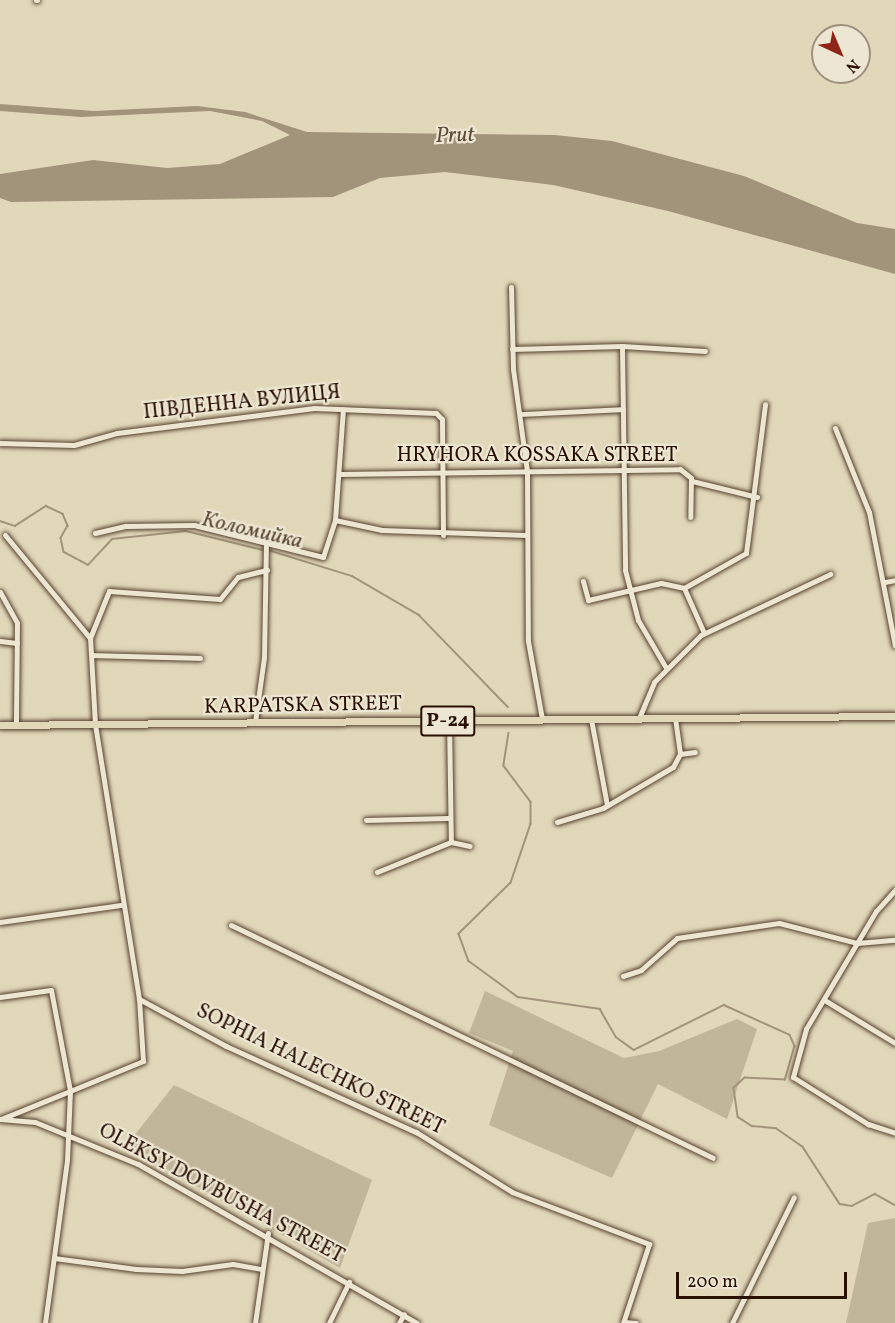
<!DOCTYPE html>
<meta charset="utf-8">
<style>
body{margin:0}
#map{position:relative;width:895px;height:1323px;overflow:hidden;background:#e1d8ba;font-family:Vollkorn,serif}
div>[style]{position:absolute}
.green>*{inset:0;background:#c2b69a}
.water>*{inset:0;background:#a2947b}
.stream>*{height:1.5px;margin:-0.75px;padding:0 0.75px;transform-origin:0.75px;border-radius:0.75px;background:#a2947b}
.roads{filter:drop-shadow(0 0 2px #57412e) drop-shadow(0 0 2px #57412e)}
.minor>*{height:5px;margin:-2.5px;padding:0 2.5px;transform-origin:2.5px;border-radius:2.5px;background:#ece6d2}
.major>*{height:7px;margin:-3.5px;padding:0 3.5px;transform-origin:3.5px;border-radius:3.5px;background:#e1d8ba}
span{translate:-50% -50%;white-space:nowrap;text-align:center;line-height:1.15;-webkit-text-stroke:4.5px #ece6d2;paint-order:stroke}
.shield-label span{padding:2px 4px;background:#ece6d2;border:2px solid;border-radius:4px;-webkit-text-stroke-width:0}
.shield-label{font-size:20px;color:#290f00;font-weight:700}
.street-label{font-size:21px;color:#290f00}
.water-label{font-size:22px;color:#5f4b37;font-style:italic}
.north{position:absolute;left:811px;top:24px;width:60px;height:60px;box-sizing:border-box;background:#ece6d2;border:2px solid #9e907e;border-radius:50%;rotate:136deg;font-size:16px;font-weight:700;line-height:24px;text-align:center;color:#290f00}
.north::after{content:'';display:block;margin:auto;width:21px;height:27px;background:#8f2418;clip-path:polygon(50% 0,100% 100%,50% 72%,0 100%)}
.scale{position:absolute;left:676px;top:1272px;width:171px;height:27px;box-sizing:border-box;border:3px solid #290f00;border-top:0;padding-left:8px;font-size:18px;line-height:21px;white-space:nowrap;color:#290f00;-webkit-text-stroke:4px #ece6d2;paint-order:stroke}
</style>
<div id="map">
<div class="green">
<i style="clip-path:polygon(485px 991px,624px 1058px,659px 1051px,737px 1019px,757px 1029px,727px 1119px,658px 1084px,612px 1178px,489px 1125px,513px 1051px,469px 1033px)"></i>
<i style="clip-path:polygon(174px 1085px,372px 1180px,340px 1268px,126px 1146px)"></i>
<i style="clip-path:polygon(895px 1218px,895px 1323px,846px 1323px,868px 1223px)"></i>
</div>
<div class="water">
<i style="clip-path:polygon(0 104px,94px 111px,197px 106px,245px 112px,307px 132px,555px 135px,612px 141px,744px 176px,857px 223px,895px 229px,895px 274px,668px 211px,553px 185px,445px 172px,380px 178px,333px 197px,11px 202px,0 198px,0 174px,93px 160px,167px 168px,220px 164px,290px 135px,262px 121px,210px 111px,81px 117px,0 111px)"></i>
</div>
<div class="stream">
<i style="left:0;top:521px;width:16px;rotate:18deg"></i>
<i style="left:15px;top:526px;width:37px;rotate:-33deg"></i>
<i style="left:46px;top:506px;width:19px;rotate:25deg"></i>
<i style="left:63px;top:514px;width:13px;rotate:67deg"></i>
<i style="left:68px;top:526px;width:14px;rotate:120deg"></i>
<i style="left:61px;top:538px;width:14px;rotate:78deg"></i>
<i style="left:64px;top:552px;width:27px;rotate:28deg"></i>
<i style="left:88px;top:565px;width:35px;rotate:-47deg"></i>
<i style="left:112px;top:539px;width:74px;rotate:-6.2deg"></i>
<i style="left:186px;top:531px;width:79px;rotate:13.9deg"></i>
<i style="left:268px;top:550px;width:88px;rotate:17.2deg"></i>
<i style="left:352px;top:576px;width:78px;rotate:30.2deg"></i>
<i style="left:419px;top:615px;width:128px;rotate:45.9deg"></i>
<i style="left:509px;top:733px;width:33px;rotate:99deg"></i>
<i style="left:504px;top:766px;width:45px;rotate:53.1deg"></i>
<i style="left:531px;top:802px;width:22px;rotate:90deg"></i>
<i style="left:531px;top:824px;width:62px;rotate:108.7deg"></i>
<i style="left:511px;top:883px;width:73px;rotate:135.6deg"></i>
<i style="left:459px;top:934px;width:29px;rotate:70deg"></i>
<i style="left:469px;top:961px;width:61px;rotate:36.3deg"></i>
<i style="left:518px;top:997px;width:83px;rotate:8.3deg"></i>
<i style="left:600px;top:1009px;width:32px;rotate:60deg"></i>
<i style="left:616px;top:1037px;width:22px;rotate:36deg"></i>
<i style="left:634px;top:1050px;width:101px;rotate:-26.6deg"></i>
<i style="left:724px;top:1005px;width:72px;rotate:24.4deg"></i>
<i style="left:790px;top:1035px;width:12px;rotate:66deg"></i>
<i style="left:795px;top:1046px;width:35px;rotate:106deg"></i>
<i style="left:785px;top:1080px;width:40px;rotate:-177.1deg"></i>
<i style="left:745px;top:1078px;width:15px;rotate:138deg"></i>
<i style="left:734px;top:1088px;width:29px;rotate:82deg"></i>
<i style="left:738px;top:1117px;width:17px;rotate:33deg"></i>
<i style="left:752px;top:1126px;width:24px;rotate:5deg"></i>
<i style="left:776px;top:1128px;width:33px;rotate:35deg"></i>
<i style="left:803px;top:1147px;width:68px;rotate:57deg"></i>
<i style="left:840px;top:1204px;width:12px;rotate:9deg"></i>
<i style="left:852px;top:1206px;width:26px;rotate:-28deg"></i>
<i style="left:875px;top:1194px;width:23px;rotate:29deg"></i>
</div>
<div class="roads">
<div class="minor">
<i style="left:36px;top:0;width:1px"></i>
<i style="left:511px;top:287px;width:82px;rotate:88.6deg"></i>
<i style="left:513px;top:369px;width:103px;rotate:82.2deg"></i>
<i style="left:527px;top:471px;width:170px;rotate:89.7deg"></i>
<i style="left:528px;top:641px;width:79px;rotate:79.8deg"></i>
<i style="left:622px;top:346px;width:224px;rotate:89.2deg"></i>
<i style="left:625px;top:570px;width:52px;rotate:75.4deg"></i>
<i style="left:638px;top:620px;width:56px;rotate:59.7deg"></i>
<i style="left:512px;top:349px;width:110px;rotate:-1.6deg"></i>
<i style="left:622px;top:346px;width:83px;rotate:3.4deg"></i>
<i style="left:522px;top:414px;width:101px;rotate:-2.8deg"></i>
<i style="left:835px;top:428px;width:91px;rotate:68deg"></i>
<i style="left:869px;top:512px;width:136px;rotate:79deg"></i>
<i style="left:0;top:443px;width:74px;rotate:1.5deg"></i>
<i style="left:74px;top:445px;width:45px;rotate:-15.6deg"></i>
<i style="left:117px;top:433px;width:199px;rotate:-7.2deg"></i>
<i style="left:314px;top:408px;width:122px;rotate:2.3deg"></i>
<i style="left:436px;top:413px;width:8px;rotate:45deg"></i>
<i style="left:442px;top:419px;width:116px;rotate:89.5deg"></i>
<i style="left:340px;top:474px;width:340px;rotate:-0.8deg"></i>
<i style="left:680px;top:469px;width:14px;rotate:39deg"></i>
<i style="left:691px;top:478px;width:39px;rotate:91deg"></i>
<i style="left:692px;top:481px;width:67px;rotate:13.8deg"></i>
<i style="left:335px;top:520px;width:48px;rotate:12deg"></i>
<i style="left:382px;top:530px;width:144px;rotate:2deg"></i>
<i style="left:95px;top:533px;width:32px;rotate:-13deg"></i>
<i style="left:126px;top:526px;width:68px;rotate:-0.8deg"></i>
<i style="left:194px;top:525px;width:133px;rotate:13.9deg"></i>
<i style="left:323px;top:557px;width:39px;rotate:-72deg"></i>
<i style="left:335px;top:520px;width:111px;rotate:-85.9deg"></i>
<i style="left:5px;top:535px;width:134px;rotate:50.5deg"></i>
<i style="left:583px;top:581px;width:20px;rotate:75deg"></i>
<i style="left:588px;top:600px;width:75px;rotate:-13.1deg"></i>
<i style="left:661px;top:583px;width:24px;rotate:12deg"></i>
<i style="left:684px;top:588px;width:71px;rotate:-29.4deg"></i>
<i style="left:746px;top:553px;width:150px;rotate:-82.7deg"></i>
<i style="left:885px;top:582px;width:10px;rotate:-11deg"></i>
<i style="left:684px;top:588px;width:49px;rotate:66deg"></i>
<i style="left:0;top:592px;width:35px;rotate:61deg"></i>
<i style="left:17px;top:623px;width:102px;rotate:90.6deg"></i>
<i style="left:0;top:641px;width:17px;rotate:7deg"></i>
<i style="left:92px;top:655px;width:108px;rotate:1.6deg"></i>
<i style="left:639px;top:718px;width:39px;rotate:-67deg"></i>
<i style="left:654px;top:682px;width:66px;rotate:-45deg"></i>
<i style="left:701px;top:635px;width:143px;rotate:-25.3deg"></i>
<i style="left:675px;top:718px;width:36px;rotate:82deg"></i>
<i style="left:591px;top:719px;width:87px;rotate:79.5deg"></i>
<i style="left:449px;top:721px;width:121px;rotate:89.1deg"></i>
<i style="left:255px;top:722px;width:66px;rotate:-82.1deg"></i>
<i style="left:264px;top:657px;width:111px;rotate:-89deg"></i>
<i style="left:366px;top:820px;width:82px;rotate:-1.4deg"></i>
<i style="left:557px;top:822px;width:48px;rotate:-16.9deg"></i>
<i style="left:603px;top:808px;width:81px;rotate:-30.4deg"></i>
<i style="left:673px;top:767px;width:15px;rotate:-62deg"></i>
<i style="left:680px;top:754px;width:15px;rotate:-8deg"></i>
<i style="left:377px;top:872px;width:80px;rotate:-22.1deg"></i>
<i style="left:451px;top:842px;width:19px;rotate:12deg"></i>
<i style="left:895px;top:890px;width:28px;rotate:132deg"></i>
<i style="left:876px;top:911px;width:137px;rotate:120.7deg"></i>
<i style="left:806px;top:1029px;width:50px;rotate:105.2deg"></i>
<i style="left:793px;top:1077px;width:89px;rotate:32.1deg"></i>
<i style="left:868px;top:1124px;width:28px;rotate:18deg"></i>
<i style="left:0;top:922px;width:122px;rotate:-8deg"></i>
<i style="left:231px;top:925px;width:535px;rotate:25.8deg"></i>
<i style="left:623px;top:976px;width:19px;rotate:-18deg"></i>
<i style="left:641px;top:970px;width:48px;rotate:-41.6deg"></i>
<i style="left:677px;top:938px;width:103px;rotate:-8.4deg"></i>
<i style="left:779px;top:923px;width:81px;rotate:14.4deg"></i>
<i style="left:857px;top:943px;width:38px;rotate:-5deg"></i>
<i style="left:0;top:997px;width:51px;rotate:-7.8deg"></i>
<i style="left:51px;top:990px;width:103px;rotate:79.3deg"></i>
<i style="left:70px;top:1091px;width:74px;rotate:157.9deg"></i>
<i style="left:139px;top:999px;width:99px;rotate:28.4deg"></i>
<i style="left:226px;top:1046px;width:209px;rotate:24.4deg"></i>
<i style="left:416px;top:1132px;width:113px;rotate:32deg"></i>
<i style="left:512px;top:1192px;width:147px;rotate:20.8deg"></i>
<i style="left:649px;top:1244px;width:83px;rotate:108.2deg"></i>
<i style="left:826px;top:1001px;width:81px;rotate:31.3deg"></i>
<i style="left:0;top:1119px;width:35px;rotate:5deg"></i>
<i style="left:35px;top:1122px;width:111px;rotate:22.2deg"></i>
<i style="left:138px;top:1164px;width:321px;rotate:29.7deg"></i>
<i style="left:54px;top:1258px;width:83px;rotate:7.6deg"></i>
<i style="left:136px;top:1269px;width:46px;rotate:2.5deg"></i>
<i style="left:182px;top:1271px;width:51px;rotate:-7.8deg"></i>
<i style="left:233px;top:1264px;width:28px;rotate:10deg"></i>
<i style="left:624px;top:1322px;width:12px;rotate:5deg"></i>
<i style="left:45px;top:1323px;width:164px;rotate:-82.3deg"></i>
<i style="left:67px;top:1160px;width:69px;rotate:-87.5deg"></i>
<i style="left:70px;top:1091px;width:79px;rotate:-22.3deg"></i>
<i style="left:143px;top:1061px;width:62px;rotate:-93.7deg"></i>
<i style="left:139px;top:999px;width:278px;rotate:-99.1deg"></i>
<i style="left:95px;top:724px;width:86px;rotate:-93.3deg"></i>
<i style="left:90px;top:638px;width:51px;rotate:-68deg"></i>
<i style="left:109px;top:591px;width:111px;rotate:4.1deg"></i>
<i style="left:220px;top:599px;width:28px;rotate:-51deg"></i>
<i style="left:238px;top:577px;width:30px;rotate:-14deg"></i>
<i style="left:255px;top:1323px;width:91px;rotate:-81.8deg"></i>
<i style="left:329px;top:1323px;width:46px;rotate:-64deg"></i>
<i style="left:399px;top:1323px;width:10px;rotate:-61deg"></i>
<i style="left:732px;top:1323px;width:140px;rotate:-63.8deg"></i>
</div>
<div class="major">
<i style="left:0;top:725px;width:895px;rotate:-0.58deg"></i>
</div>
</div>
<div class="shield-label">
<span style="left:448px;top:721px">Р-24</span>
</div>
<div class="street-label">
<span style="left:242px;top:403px;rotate:-6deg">ПІВДЕННА ВУЛИЦЯ</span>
<span style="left:537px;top:456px">HRYHORA KOSSAKA STREET</span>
<span style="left:303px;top:706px;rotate:-1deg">KARPATSKA STREET</span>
<span style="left:320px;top:1070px;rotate:26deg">SOPHIA HALECHKO STREET</span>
<span style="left:221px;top:1194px;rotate:28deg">OLEKSY DOVBUSHA STREET</span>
</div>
<div class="water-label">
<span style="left:455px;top:136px;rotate:-2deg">Prut</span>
<span style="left:252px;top:531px;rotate:13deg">Коломийка</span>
</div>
<div class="north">N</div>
<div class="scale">200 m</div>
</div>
